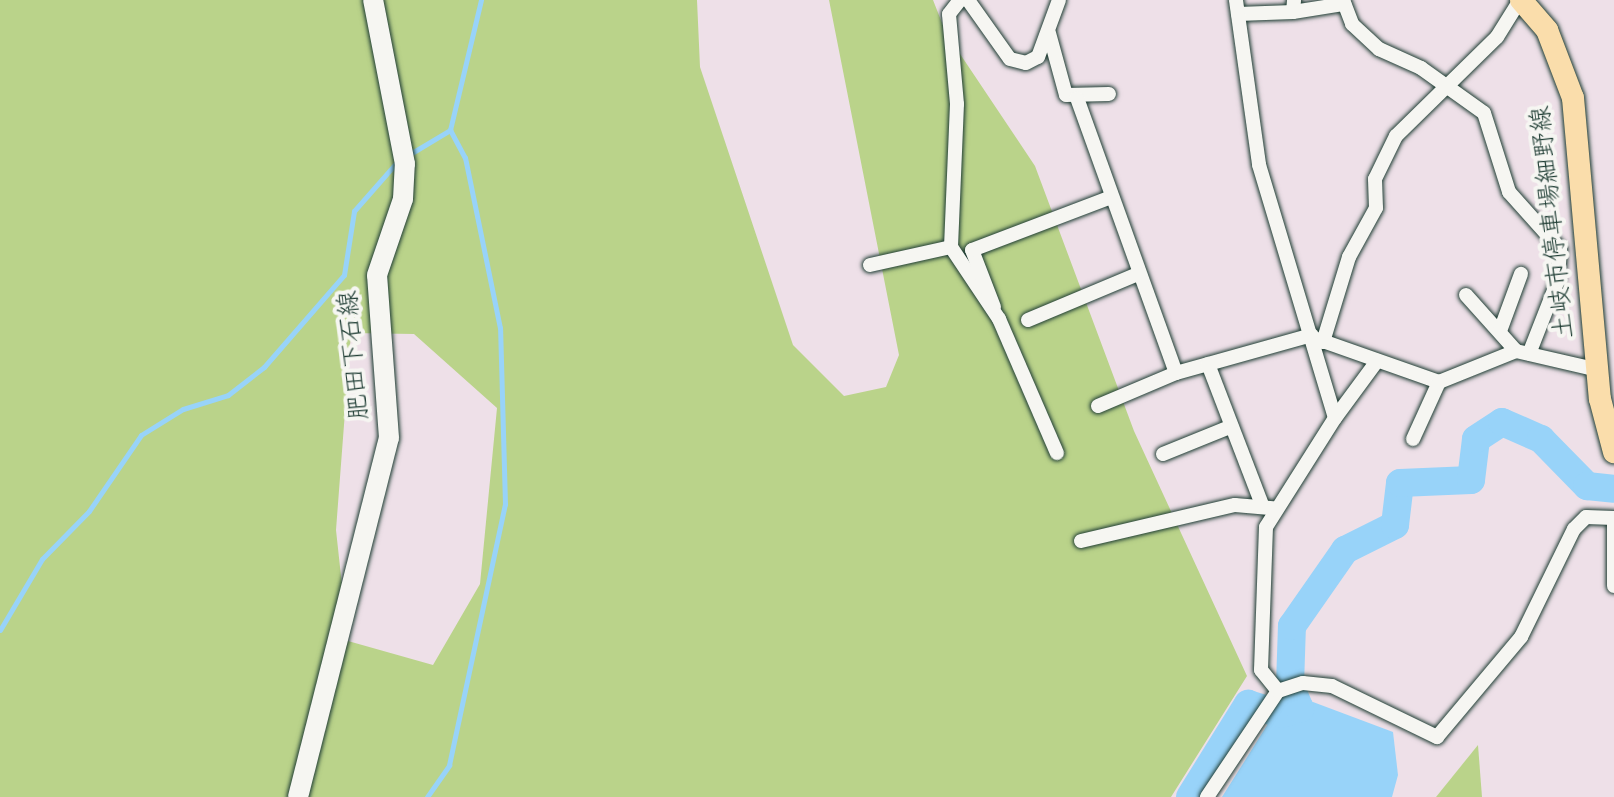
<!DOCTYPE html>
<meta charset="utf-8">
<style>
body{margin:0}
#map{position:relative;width:1614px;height:797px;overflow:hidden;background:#eee0e8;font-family:"Gochi Hand","Klee One",sans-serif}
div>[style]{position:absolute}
.green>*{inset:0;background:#bad38a}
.water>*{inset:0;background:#98d3f9}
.stream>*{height:5px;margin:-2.5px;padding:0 2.5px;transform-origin:2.5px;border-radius:2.5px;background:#98d3f9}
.river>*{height:28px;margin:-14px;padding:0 14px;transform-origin:14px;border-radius:14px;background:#98d3f9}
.roads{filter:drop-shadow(0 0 2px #1f3d34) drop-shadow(0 0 2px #1f3d34)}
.minor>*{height:14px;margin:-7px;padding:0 7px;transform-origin:7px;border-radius:7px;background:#f6f6f2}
.secondary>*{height:20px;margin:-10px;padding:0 10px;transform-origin:10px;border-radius:10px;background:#f6f6f2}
.primary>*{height:22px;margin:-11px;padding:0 11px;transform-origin:11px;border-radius:11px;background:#faddab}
span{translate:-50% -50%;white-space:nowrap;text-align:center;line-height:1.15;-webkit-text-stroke:8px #f6f6f2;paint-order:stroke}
.street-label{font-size:26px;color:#1f3d34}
</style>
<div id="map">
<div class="green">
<i style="clip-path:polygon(evenodd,0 0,697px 0,700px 67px,793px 345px,844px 396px,886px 387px,899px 355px,829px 0,933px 0,946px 33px,1035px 166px,1134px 431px,1247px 676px,1171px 797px,0 797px,0 0,351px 333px,414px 334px,497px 408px,480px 584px,433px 665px,348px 641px,336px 530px,351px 333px)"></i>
<i style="clip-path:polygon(1478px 745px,1482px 797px,1436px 797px)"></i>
</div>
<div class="water">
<i style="clip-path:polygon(1313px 702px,1393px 732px,1398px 775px,1392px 797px,1222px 797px,1276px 711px)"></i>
</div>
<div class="stream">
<i style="left:410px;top:154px;width:47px;rotate:-31deg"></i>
<i style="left:450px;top:130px;width:134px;rotate:-76.6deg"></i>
<i style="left:0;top:630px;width:82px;rotate:-59.4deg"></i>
<i style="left:42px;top:559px;width:67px;rotate:-45.6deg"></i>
<i style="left:89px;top:511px;width:92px;rotate:-55.6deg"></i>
<i style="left:141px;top:435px;width:49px;rotate:-31.8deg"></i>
<i style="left:183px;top:409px;width:47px;rotate:-17.3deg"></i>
<i style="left:228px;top:395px;width:46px;rotate:-37.9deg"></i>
<i style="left:264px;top:367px;width:122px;rotate:-49deg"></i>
<i style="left:344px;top:275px;width:65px;rotate:-81.1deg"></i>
<i style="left:354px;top:211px;width:67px;rotate:-48.7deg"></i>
<i style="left:427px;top:797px;width:39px;rotate:-55deg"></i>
<i style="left:449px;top:765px;width:267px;rotate:-77.9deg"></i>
<i style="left:505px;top:504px;width:176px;rotate:-91.6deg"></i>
<i style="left:500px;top:328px;width:174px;rotate:-101.6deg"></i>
<i style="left:465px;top:158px;width:32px;rotate:-118deg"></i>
</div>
<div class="river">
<i style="left:1190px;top:797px;width:110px;rotate:-58.1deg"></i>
<i style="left:1248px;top:704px;width:34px;rotate:17deg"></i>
<i style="left:1281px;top:714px;width:20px;rotate:-15deg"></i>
<i style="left:1300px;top:709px;width:26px;rotate:-113deg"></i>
<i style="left:1290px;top:685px;width:59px;rotate:-88.1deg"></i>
<i style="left:1292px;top:626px;width:93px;rotate:-55.1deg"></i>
<i style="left:1345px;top:550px;width:56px;rotate:-26.6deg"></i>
<i style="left:1395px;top:525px;width:42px;rotate:-83.2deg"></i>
<i style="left:1400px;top:483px;width:71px;rotate:-2.4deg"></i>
<i style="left:1471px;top:480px;width:41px;rotate:-83deg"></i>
<i style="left:1476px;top:439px;width:31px;rotate:-33deg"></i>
<i style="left:1502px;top:422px;width:43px;rotate:23.6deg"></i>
<i style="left:1541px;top:439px;width:66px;rotate:45.6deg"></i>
<i style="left:1587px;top:486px;width:27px;rotate:6deg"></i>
</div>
<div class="roads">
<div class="minor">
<i style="left:968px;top:0;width:72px;rotate:54.6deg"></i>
<i style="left:1010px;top:59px;width:16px;rotate:14deg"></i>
<i style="left:1026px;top:63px;width:13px;rotate:-27deg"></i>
<i style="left:1038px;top:57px;width:61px;rotate:-69.8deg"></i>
<i style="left:1343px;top:0;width:26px;rotate:69deg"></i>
<i style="left:1352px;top:24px;width:37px;rotate:43deg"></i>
<i style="left:1379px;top:49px;width:46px;rotate:24.3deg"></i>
<i style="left:1421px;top:68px;width:77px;rotate:35.5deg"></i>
<i style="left:1484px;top:113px;width:83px;rotate:72.4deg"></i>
<i style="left:1509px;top:192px;width:76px;rotate:48.2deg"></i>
<i style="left:1560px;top:249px;width:31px;rotate:94deg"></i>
<i style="left:1558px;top:280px;width:79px;rotate:111.4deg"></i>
<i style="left:1293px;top:12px;width:52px;rotate:-8.9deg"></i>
<i style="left:1238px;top:14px;width:55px;rotate:-2.1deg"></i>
<i style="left:1293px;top:12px;width:12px;rotate:-85deg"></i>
<i style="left:1049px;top:33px;width:64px;rotate:74.7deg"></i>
<i style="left:1066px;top:95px;width:43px;rotate:-1.3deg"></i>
<i style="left:1077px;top:98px;width:292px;rotate:70.2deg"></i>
<i style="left:1176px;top:373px;width:141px;rotate:-15.6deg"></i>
<i style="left:951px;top:247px;width:87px;rotate:56.3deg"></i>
<i style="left:999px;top:319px;width:146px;rotate:66.6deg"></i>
<i style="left:870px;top:265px;width:83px;rotate:-12.5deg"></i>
<i style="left:951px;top:247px;width:143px;rotate:-87.6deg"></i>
<i style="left:957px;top:104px;width:90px;rotate:-95.1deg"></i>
<i style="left:949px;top:14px;width:18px;rotate:-52deg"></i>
<i style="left:1466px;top:295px;width:75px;rotate:48.2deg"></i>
<i style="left:994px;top:307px;width:61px;rotate:-111.1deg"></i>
<i style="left:972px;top:250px;width:147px;rotate:-20.8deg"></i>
<i style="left:1028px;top:320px;width:119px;rotate:-22.7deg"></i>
<i style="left:1500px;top:331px;width:61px;rotate:-69.8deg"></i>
<i style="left:1317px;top:339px;width:129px;rotate:19.4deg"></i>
<i style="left:1439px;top:382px;width:83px;rotate:-21.9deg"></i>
<i style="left:1516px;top:351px;width:84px;rotate:13deg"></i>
<i style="left:1323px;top:342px;width:89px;rotate:-73deg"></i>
<i style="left:1349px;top:257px;width:56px;rotate:-61.1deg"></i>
<i style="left:1376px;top:208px;width:29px;rotate:-92deg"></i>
<i style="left:1375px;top:179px;width:48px;rotate:-64deg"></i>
<i style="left:1396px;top:136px;width:141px;rotate:-44.4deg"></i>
<i style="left:1497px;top:37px;width:44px;rotate:-58.1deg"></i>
<i style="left:1208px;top:364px;width:151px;rotate:69deg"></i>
<i style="left:1098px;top:406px;width:85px;rotate:-22.9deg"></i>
<i style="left:1335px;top:418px;width:71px;rotate:-53.6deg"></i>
<i style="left:1413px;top:439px;width:63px;rotate:-65.5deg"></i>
<i style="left:1163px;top:454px;width:74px;rotate:-22.1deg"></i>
<i style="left:1614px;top:522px;width:64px;rotate:90deg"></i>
<i style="left:1081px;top:541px;width:158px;rotate:-13.2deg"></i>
<i style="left:1235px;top:505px;width:38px;rotate:5deg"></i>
<i style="left:1278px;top:691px;width:26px;rotate:-18deg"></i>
<i style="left:1303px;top:683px;width:29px;rotate:6deg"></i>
<i style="left:1332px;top:686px;width:117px;rotate:25.9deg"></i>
<i style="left:1437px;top:737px;width:131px;rotate:-50deg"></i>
<i style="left:1521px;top:637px;width:120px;rotate:-63.9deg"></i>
<i style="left:1574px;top:529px;width:17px;rotate:-45deg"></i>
<i style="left:1586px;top:517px;width:28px;rotate:2deg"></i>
<i style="left:1207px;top:797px;width:128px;rotate:-56.2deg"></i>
<i style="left:1278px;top:691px;width:27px;rotate:-129deg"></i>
<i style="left:1261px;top:670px;width:143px;rotate:-88deg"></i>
<i style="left:1266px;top:527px;width:129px;rotate:-57.7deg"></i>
<i style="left:1335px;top:418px;width:265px;rotate:-106.7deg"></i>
<i style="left:1259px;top:164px;width:166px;rotate:-98deg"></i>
</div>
<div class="secondary">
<i style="left:298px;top:797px;width:370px;rotate:-75.8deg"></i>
<i style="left:389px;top:438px;width:163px;rotate:-94.2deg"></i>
<i style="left:377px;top:275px;width:80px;rotate:-71.1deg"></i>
<i style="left:403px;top:199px;width:35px;rotate:-87deg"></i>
<i style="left:405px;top:164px;width:167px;rotate:-101deg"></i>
</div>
<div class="primary">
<i style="left:1521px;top:0;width:40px;rotate:49deg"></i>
<i style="left:1547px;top:30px;width:73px;rotate:69.1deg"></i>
<i style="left:1573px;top:98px;width:302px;rotate:84.9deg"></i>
<i style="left:1600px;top:399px;width:55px;rotate:75.2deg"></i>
</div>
</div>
<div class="street-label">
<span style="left:1556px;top:222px;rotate:-96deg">土岐市停車場細野線</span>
<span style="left:357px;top:355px;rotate:-95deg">肥田下石線</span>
</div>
</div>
